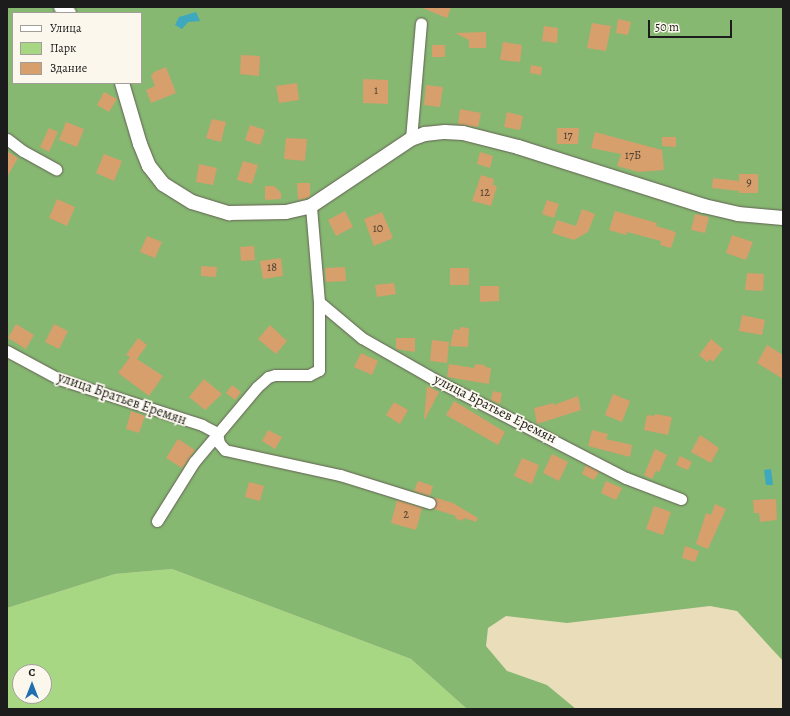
<!DOCTYPE html>
<meta charset="utf-8">
<style>
body{margin:0}
#map{position:relative;width:790px;height:716px;overflow:hidden;background:#eadeba;font-family:Alegreya,serif}
div>[style]{position:absolute}
.green>*{inset:0;background:#a8d784}
.forest>*{inset:0;background:#86b872}
.water>*{inset:0;background:#3ea9be}
.building>*{inset:0;background:#d69f6c}
.roads{filter:drop-shadow(0 0 1px #646053) drop-shadow(0 0 1px #646053)}
.minor>*{height:11px;margin:-5.5px;padding:0 5.5px;transform-origin:5.5px;border-radius:5.5px;background:#fff}
.tertiary>*{height:14px;margin:-7px;padding:0 7px;transform-origin:7px;border-radius:7px;background:#fff}
span{translate:-50% -50%;white-space:nowrap;text-align:center;line-height:1.15;-webkit-text-stroke:3.5px #fbf7ec;paint-order:stroke}
.number-label{font-size:12px;color:#4a3d30}
.number-label span{-webkit-text-stroke-width:0}
.street-label{font-size:14px;color:#1c1c1c}
.frame{position:absolute;inset:0;border:8px solid #1c1c1c;pointer-events:none}
.legend{position:absolute;left:12px;top:12px;width:130px;height:72px;box-sizing:border-box;background:#fbf7ec;border:1px solid #a29f99;margin:0;padding:5px 7px;list-style:none;font-size:12px;color:#1c1c1c}
.legend li{display:flex;align-items:center;gap:8px;height:20px}
.legend b{width:20px;border:1px solid #a29f99}
.north{position:absolute;left:12px;top:664px;width:40px;height:40px;box-sizing:border-box;background:#fbf7ec;border:1px solid #a29f99;border-radius:50%;rotate:0deg;font-size:11px;font-weight:700;line-height:16px;text-align:center;color:#1c1c1c}
.north::after{content:'';display:block;margin:auto;width:14px;height:18px;background:#1f6fb2;clip-path:polygon(50% 0,100% 100%,50% 72%,0 100%)}
.scale{position:absolute;left:648px;top:20px;width:84px;height:18px;box-sizing:border-box;border:2px solid #1c1c1c;border-top:0;padding-left:5px;font-size:12px;line-height:14px;white-space:nowrap;color:#1c1c1c;-webkit-text-stroke:3px #fbf7ec;paint-order:stroke}
</style>
<div id="map">
<div class="green">
<i style="clip-path:polygon(evenodd,172px 569px,411px 659px,467px 709px,7px 709px,7px 608px,115px 574px,172px 569px,20px 672px,44px 672px,44px 696px,20px 696px,20px 672px)"></i>
</div>
<div class="forest">
<i style="clip-path:polygon(evenodd,7px 7px,783px 7px,783px 661px,737px 611px,710px 606px,567px 623px,506px 616px,488px 628px,486px 646px,507px 671px,547px 685px,576px 709px,467px 709px,411px 659px,172px 569px,115px 574px,7px 608px,7px 7px,13px 13px,141px 13px,141px 83px,13px 83px,13px 13px)"></i>
</div>
<div class="water">
<i style="clip-path:polygon(196px 12px,200px 21px,188px 22px,182px 29px,175px 25px,179px 17px)"></i>
<i style="clip-path:polygon(771px 469px,773px 485px,766px 485px,764px 470px)"></i>
</div>
<div class="building">
<i style="clip-path:polygon(420px 7px,451px 7px,447px 18px)"></i>
<i style="clip-path:polygon(618px 19px,631px 22px,628px 35px,616px 33px)"></i>
<i style="clip-path:polygon(592px 23px,611px 26px,606px 51px,587px 48px)"></i>
<i style="clip-path:polygon(544px 26px,558px 28px,557px 43px,542px 41px)"></i>
<i style="clip-path:polygon(486px 32px,486px 48px,469px 48px,469px 40px,455px 33px)"></i>
<i style="clip-path:polygon(503px 42px,522px 45px,520px 62px,500px 60px)"></i>
<i style="clip-path:polygon(432px 45px,445px 45px,445px 57px,432px 57px)"></i>
<i style="clip-path:polygon(241px 55px,260px 56px,259px 76px,240px 74px)"></i>
<i style="clip-path:polygon(531px 65px,542px 67px,541px 75px,530px 73px)"></i>
<i style="clip-path:polygon(166px 67px,176px 93px,151px 103px,146px 90px,155px 86px,151px 76px,154px 72px)"></i>
<i style="clip-path:polygon(363px 79px,388px 80px,388px 104px,363px 103px)"></i>
<i style="clip-path:polygon(297px 83px,299px 100px,279px 103px,276px 86px)"></i>
<i style="clip-path:polygon(426px 85px,443px 87px,440px 107px,424px 105px)"></i>
<i style="clip-path:polygon(104px 92px,117px 99px,109px 112px,97px 105px)"></i>
<i style="clip-path:polygon(460px 109px,481px 113px,478px 127px,458px 124px)"></i>
<i style="clip-path:polygon(507px 112px,523px 116px,520px 130px,504px 127px)"></i>
<i style="clip-path:polygon(212px 119px,226px 122px,221px 142px,206px 138px)"></i>
<i style="clip-path:polygon(66px 122px,84px 129px,77px 147px,59px 140px)"></i>
<i style="clip-path:polygon(250px 125px,265px 130px,260px 145px,245px 140px)"></i>
<i style="clip-path:polygon(49px 128px,58px 132px,49px 152px,40px 147px)"></i>
<i style="clip-path:polygon(557px 128px,579px 128px,578px 144px,557px 144px)"></i>
<i style="clip-path:polygon(595px 132px,662px 150px,664px 170px,639px 172px,617px 166px,621px 154px,591px 148px)"></i>
<i style="clip-path:polygon(662px 137px,676px 137px,676px 147px,662px 146px)"></i>
<i style="clip-path:polygon(286px 138px,307px 139px,305px 161px,284px 159px)"></i>
<i style="clip-path:polygon(7px 151px,18px 158px,7px 177px)"></i>
<i style="clip-path:polygon(480px 152px,493px 156px,490px 168px,477px 164px)"></i>
<i style="clip-path:polygon(104px 154px,122px 161px,114px 181px,96px 173px)"></i>
<i style="clip-path:polygon(243px 161px,258px 165px,252px 184px,237px 180px)"></i>
<i style="clip-path:polygon(199px 164px,217px 168px,213px 185px,196px 182px)"></i>
<i style="clip-path:polygon(739px 174px,758px 174px,758px 193px,739px 193px,739px 191px,712px 188px,713px 178px,739px 181px)"></i>
<i style="clip-path:polygon(481px 175px,494px 179px,493px 185px,497px 186px,491px 206px,472px 201px)"></i>
<i style="clip-path:polygon(297px 183px,310px 183px,310px 197px,298px 200px)"></i>
<i style="clip-path:polygon(265px 186px,274px 186px,281px 193px,281px 199px,265px 200px)"></i>
<i style="clip-path:polygon(57px 199px,75px 207px,67px 226px,49px 218px)"></i>
<i style="clip-path:polygon(547px 200px,559px 204px,554px 218px,542px 214px)"></i>
<i style="clip-path:polygon(582px 209px,595px 214px,588px 232px,574px 240px,552px 233px,557px 220px,576px 226px)"></i>
<i style="clip-path:polygon(345px 211px,353px 227px,336px 236px,328px 220px)"></i>
<i style="clip-path:polygon(615px 211px,657px 223px,656px 226px,673px 231px,676px 233px,671px 248px,660px 245px,661px 241px,627px 232px,626px 235px,609px 230px)"></i>
<i style="clip-path:polygon(382px 212px,393px 238px,374px 246px,364px 219px)"></i>
<i style="clip-path:polygon(695px 214px,709px 217px,705px 233px,691px 230px)"></i>
<i style="clip-path:polygon(732px 235px,753px 242px,746px 260px,726px 253px)"></i>
<i style="clip-path:polygon(147px 236px,162px 242px,155px 258px,140px 252px)"></i>
<i style="clip-path:polygon(254px 246px,255px 260px,241px 261px,240px 247px)"></i>
<i style="clip-path:polygon(281px 258px,283px 276px,263px 279px,260px 261px)"></i>
<i style="clip-path:polygon(201px 266px,217px 267px,216px 277px,201px 276px)"></i>
<i style="clip-path:polygon(345px 267px,346px 281px,326px 282px,325px 268px)"></i>
<i style="clip-path:polygon(450px 268px,469px 268px,469px 285px,450px 285px)"></i>
<i style="clip-path:polygon(747px 273px,764px 274px,763px 291px,745px 290px)"></i>
<i style="clip-path:polygon(394px 283px,396px 294px,377px 297px,375px 285px)"></i>
<i style="clip-path:polygon(480px 286px,499px 286px,499px 301px,480px 302px)"></i>
<i style="clip-path:polygon(742px 315px,765px 320px,762px 335px,739px 331px)"></i>
<i style="clip-path:polygon(16px 324px,34px 335px,26px 349px,8px 338px)"></i>
<i style="clip-path:polygon(54px 324px,68px 331px,59px 349px,45px 342px)"></i>
<i style="clip-path:polygon(270px 325px,287px 341px,276px 354px,258px 339px)"></i>
<i style="clip-path:polygon(460px 327px,469px 328px,468px 347px,450px 346px,454px 329px,460px 330px)"></i>
<i style="clip-path:polygon(138px 338px,147px 345px,137px 359px,163px 376px,149px 396px,118px 373px,130px 357px,126px 355px)"></i>
<i style="clip-path:polygon(396px 338px,415px 338px,415px 352px,396px 349px)"></i>
<i style="clip-path:polygon(711px 339px,723px 349px,713px 362px,710px 359px,707px 362px,699px 355px)"></i>
<i style="clip-path:polygon(432px 340px,449px 342px,447px 363px,430px 361px)"></i>
<i style="clip-path:polygon(767px 345px,783px 355px,783px 379px,757px 363px)"></i>
<i style="clip-path:polygon(361px 353px,378px 361px,372px 375px,354px 367px)"></i>
<i style="clip-path:polygon(449px 364px,474px 368px,475px 364px,485px 365px,485px 367px,491px 368px,489px 384px,447px 377px)"></i>
<i style="clip-path:polygon(204px 379px,222px 394px,205px 410px,189px 397px)"></i>
<i style="clip-path:polygon(232px 385px,241px 392px,235px 400px,226px 393px)"></i>
<i style="clip-path:polygon(427px 386px,439px 392px,425px 419px,424px 419px)"></i>
<i style="clip-path:polygon(493px 391px,502px 393px,500px 404px,491px 400px)"></i>
<i style="clip-path:polygon(613px 394px,630px 401px,622px 422px,605px 415px)"></i>
<i style="clip-path:polygon(578px 396px,581px 410px,537px 424px,534px 408px,554px 403px,554px 405px)"></i>
<i style="clip-path:polygon(454px 401px,505px 432px,498px 445px,446px 415px)"></i>
<i style="clip-path:polygon(394px 402px,408px 410px,400px 424px,386px 415px)"></i>
<i style="clip-path:polygon(131px 411px,145px 416px,139px 433px,126px 429px)"></i>
<i style="clip-path:polygon(655px 414px,672px 417px,668px 435px,644px 430px,647px 415px,654px 416px)"></i>
<i style="clip-path:polygon(268px 430px,282px 437px,275px 449px,262px 441px)"></i>
<i style="clip-path:polygon(592px 430px,608px 434px,606px 439px,632px 445px,630px 457px,588px 446px)"></i>
<i style="clip-path:polygon(700px 435px,719px 448px,711px 463px,691px 452px)"></i>
<i style="clip-path:polygon(178px 439px,195px 450px,182px 468px,166px 458px)"></i>
<i style="clip-path:polygon(655px 449px,667px 455px,659px 472px,656px 471px,652px 479px,644px 475px)"></i>
<i style="clip-path:polygon(552px 454px,568px 462px,559px 481px,543px 473px)"></i>
<i style="clip-path:polygon(680px 456px,692px 462px,688px 470px,676px 465px)"></i>
<i style="clip-path:polygon(522px 458px,539px 465px,532px 484px,514px 476px)"></i>
<i style="clip-path:polygon(586px 465px,599px 472px,594px 480px,582px 474px)"></i>
<i style="clip-path:polygon(418px 481px,433px 486px,430px 496px,414px 491px)"></i>
<i style="clip-path:polygon(606px 481px,622px 488px,616px 500px,601px 493px)"></i>
<i style="clip-path:polygon(249px 482px,264px 486px,260px 501px,245px 497px)"></i>
<i style="clip-path:polygon(433px 497px,453px 503px,478px 518px,476px 522px,464px 518px,462px 521px,455px 518px,456px 516px,434px 509px,437px 502px)"></i>
<i style="clip-path:polygon(776px 499px,777px 520px,760px 522px,759px 513px,754px 513px,753px 500px)"></i>
<i style="clip-path:polygon(397px 500px,422px 508px,416px 530px,391px 523px)"></i>
<i style="clip-path:polygon(715px 504px,726px 509px,708px 549px,696px 544px,706px 513px,711px 515px)"></i>
<i style="clip-path:polygon(654px 506px,671px 512px,663px 535px,646px 529px)"></i>
<i style="clip-path:polygon(685px 546px,699px 551px,695px 562px,682px 558px)"></i>
</div>
<div class="roads">
<div class="minor">
<i style="left:7px;top:139px;width:20px;rotate:37deg"></i>
<i style="left:23px;top:151px;width:38px;rotate:29deg"></i>
<i style="left:411px;top:139px;width:116px;rotate:-85.1deg"></i>
<i style="left:319px;top:302px;width:56px;rotate:39.9deg"></i>
<i style="left:362px;top:338px;width:83px;rotate:29.7deg"></i>
<i style="left:434px;top:379px;width:216px;rotate:27.3deg"></i>
<i style="left:626px;top:478px;width:59px;rotate:20.9deg"></i>
<i style="left:7px;top:351px;width:59px;rotate:28.3deg"></i>
<i style="left:59px;top:379px;width:150px;rotate:17.8deg"></i>
<i style="left:202px;top:425px;width:17px;rotate:28deg"></i>
<i style="left:217px;top:433px;width:10px;rotate:79deg"></i>
<i style="left:219px;top:443px;width:9px;rotate:49deg"></i>
<i style="left:225px;top:450px;width:118px;rotate:12.3deg"></i>
<i style="left:340px;top:475px;width:94px;rotate:17.3deg"></i>
<i style="left:157px;top:521px;width:70px;rotate:-57.9deg"></i>
<i style="left:194px;top:462px;width:98px;rotate:-50deg"></i>
<i style="left:257px;top:387px;width:15px;rotate:-42deg"></i>
<i style="left:268px;top:377px;width:7px;rotate:-16deg"></i>
<i style="left:275px;top:375px;width:34px"></i>
<i style="left:309px;top:375px;width:11px;rotate:-27deg"></i>
<i style="left:319px;top:370px;width:68px;rotate:-90deg"></i>
<i style="left:319px;top:302px;width:96px;rotate:-94.8deg"></i>
</div>
<div class="tertiary">
<i style="left:61px;top:7px;width:10px;rotate:37deg"></i>
<i style="left:122px;top:83px;width:64px;rotate:73.6deg"></i>
<i style="left:140px;top:144px;width:24px;rotate:68deg"></i>
<i style="left:149px;top:166px;width:23px;rotate:52deg"></i>
<i style="left:163px;top:184px;width:34px;rotate:32deg"></i>
<i style="left:192px;top:202px;width:39px;rotate:17deg"></i>
<i style="left:229px;top:213px;width:57px;rotate:-1deg"></i>
<i style="left:286px;top:212px;width:26px;rotate:-13deg"></i>
<i style="left:311px;top:206px;width:120px;rotate:-33.8deg"></i>
<i style="left:411px;top:139px;width:15px;rotate:-20deg"></i>
<i style="left:425px;top:134px;width:20px;rotate:-6deg"></i>
<i style="left:445px;top:132px;width:18px;rotate:3deg"></i>
<i style="left:463px;top:133px;width:57px;rotate:14.3deg"></i>
<i style="left:518px;top:147px;width:195px;rotate:17.6deg"></i>
<i style="left:704px;top:206px;width:35px;rotate:13deg"></i>
<i style="left:738px;top:214px;width:45px;rotate:5.1deg"></i>
</div>
</div>
<div class="number-label">
<span style="left:376px;top:91px">1</span>
<span style="left:568px;top:136px">17</span>
<span style="left:633px;top:156px">17Б</span>
<span style="left:749px;top:183px">9</span>
<span style="left:485px;top:193px">12</span>
<span style="left:378px;top:229px">10</span>
<span style="left:272px;top:268px">18</span>
<span style="left:406px;top:515px">2</span>
</div>
<div class="street-label">
<span style="left:122px;top:399px;rotate:19deg">улица Братьев Еремян</span>
<span style="left:495px;top:409px;rotate:27deg">улица Братьев Еремян</span>
</div>
<div class="frame"></div>
<ul class="legend">
<li><b style="height:5px;background:#fff"></b>Улица</li>
<li><b style="height:11px;background:#a8d784"></b>Парк</li>
<li><b style="height:11px;background:#d69f6c"></b>Здание</li>
</ul>
<div class="north">С</div>
<div class="scale">50 m</div>
</div>
